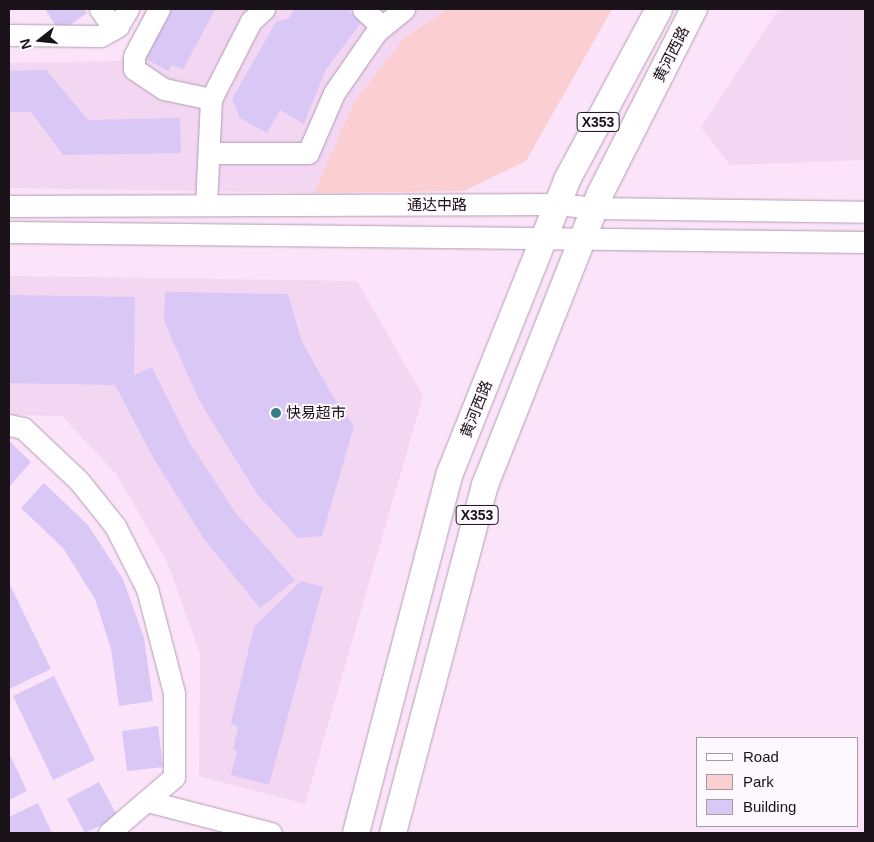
<!DOCTYPE html>
<meta charset="utf-8">
<style>
body{margin:0}
#map{position:relative;width:874px;height:842px;overflow:hidden;background:#fbe4fa;font-family:Helvetica,"Noto Sans SC",sans-serif}
div>[style]{position:absolute}
.built>*{inset:0;background:#f2d6f2}
.green>*{inset:0;background:#fbced1}
.building>*{inset:0;background:#d9c7f6}
.roads{filter:drop-shadow(0 0 1px #b19db1) drop-shadow(0 0 1px #b19db1)}
.minor>*{height:21px;margin:-10.5px;padding:0 10.5px;transform-origin:10.5px;border-radius:10.5px;background:#fff}
.major>*{height:26px;margin:-13px;padding:0 13px;transform-origin:13px;border-radius:13px;background:#fff}
.dots>*{width:14px;height:14px;translate:-50% -50%;box-sizing:border-box;border:2px solid #fdf8fd;border-radius:50%}
span{translate:-50% -50%;white-space:nowrap;text-align:center;line-height:1.15;-webkit-text-stroke:4px #fdf8fd;paint-order:stroke}
.shield-label span{padding:1px 4px;background:#fdf8fd;border:1px solid;border-radius:4px;-webkit-text-stroke-width:0}
.shield-label{font-size:14px;color:#1a131a;font-weight:700}
.street-label{font-size:15px;color:#1a131a}
.poi-label{font-size:15px;color:#1a131a}
.left{translate:0 -50%;text-align:left}
.frame{position:absolute;inset:0;border:10px solid #1a131a;pointer-events:none}
.legend{position:absolute;left:696px;top:737px;width:162px;height:90px;box-sizing:border-box;background:#fdf8fd;border:1px solid #a29ca2;margin:0;padding:6px 9px;list-style:none;font-size:15px;color:#1a131a}
.legend li{display:flex;align-items:center;gap:10px;height:25px}
.legend b{width:25px;border:1px solid #a29ca2}
.north{position:absolute;left:15px;top:15px;width:50px;height:50px;-webkit-text-stroke:4px #fdf8fd;paint-order:stroke;rotate:254deg;font-size:14px;font-weight:700;line-height:20px;text-align:center;color:#1a131a}
.north::after{content:'';display:block;margin:auto;width:18px;height:22px;background:#1a131a;clip-path:polygon(50% 0,100% 100%,50% 72%,0 100%)}
</style>
<div id="map">
<div class="built">
<i style="clip-path:polygon(146px 9px,447px 9px,404px 38px,354px 102px,314px 193px,9px 188px,9px 63px,120px 61px)"></i>
<i style="clip-path:polygon(779px 9px,865px 9px,865px 160px,730px 165px,701px 127px)"></i>
<i style="clip-path:polygon(9px 276px,357px 281px,423px 396px,305px 804px,199px 776px,200px 654px,168px 564px,117px 475px,62px 416px,9px 415px)"></i>
</div>
<div class="green">
<i style="clip-path:polygon(447px 9px,612px 9px,526px 161px,464px 191px,314px 193px,354px 102px,404px 38px)"></i>
</div>
<div class="building">
<i style="clip-path:polygon(45px 9px,84px 9px,87px 13px,60px 32px)"></i>
<i style="clip-path:polygon(169px 9px,215px 9px,183px 70px,172px 65px,168px 71px,144px 58px)"></i>
<i style="clip-path:polygon(294px 9px,347px 9px,361px 23px,326px 69px,304px 124px,280px 110px,267px 133px,240px 118px,232px 99px,276px 22px,289px 18px)"></i>
<i style="clip-path:polygon(46px 70px,88px 120px,180px 118px,181px 153px,63px 155px,31px 112px,9px 112px,9px 71px)"></i>
<i style="clip-path:polygon(165px 292px,288px 294px,302px 342px,332px 395px,354px 426px,322px 536px,298px 538px,257px 494px,199px 400px,164px 321px)"></i>
<i style="clip-path:polygon(9px 295px,135px 297px,134px 375px,152px 367px,189px 442px,235px 512px,295px 580px,260px 608px,204px 539px,154px 459px,115px 385px,9px 383px)"></i>
<i style="clip-path:polygon(9px 441px,31px 462px,9px 487px)"></i>
<i style="clip-path:polygon(44px 483px,88px 525px,123px 579px,144px 638px,153px 701px,119px 706px,111px 649px,95px 599px,63px 548px,21px 508px)"></i>
<i style="clip-path:polygon(301px 581px,323px 587px,269px 785px,231px 775px,237px 751px,233px 749px,238px 728px,231px 723px,254px 627px)"></i>
<i style="clip-path:polygon(10px 585px,51px 669px,9px 689px,9px 586px)"></i>
<i style="clip-path:polygon(54px 676px,95px 760px,53px 780px,13px 696px)"></i>
<i style="clip-path:polygon(158px 726px,163px 767px,127px 771px,122px 731px)"></i>
<i style="clip-path:polygon(9px 753px,27px 791px,9px 800px)"></i>
<i style="clip-path:polygon(99px 782px,118px 817px,85px 833px,67px 799px)"></i>
<i style="clip-path:polygon(38px 803px,52px 833px,9px 833px,9px 817px)"></i>
</div>
<div class="roads">
<div class="minor">
<i style="left:100px;top:9px;width:24px;rotate:55deg"></i>
<i style="left:159px;top:9px;width:53px;rotate:118deg"></i>
<i style="left:134px;top:56px;width:13px;rotate:90deg"></i>
<i style="left:134px;top:69px;width:36px;rotate:34deg"></i>
<i style="left:164px;top:89px;width:48px;rotate:12deg"></i>
<i style="left:363px;top:9px;width:26px;rotate:43deg"></i>
<i style="left:9px;top:35px;width:92px;rotate:0.6deg"></i>
<i style="left:101px;top:36px;width:20px;rotate:-30deg"></i>
<i style="left:118px;top:26px;width:20px;rotate:-60deg"></i>
<i style="left:209px;top:153px;width:99px"></i>
<i style="left:308px;top:153px;width:65px;rotate:-66.6deg"></i>
<i style="left:334px;top:93px;width:75px;rotate:-55.3deg"></i>
<i style="left:377px;top:31px;width:35px;rotate:-39deg"></i>
<i style="left:206px;top:205px;width:106px;rotate:-87.3deg"></i>
<i style="left:211px;top:99px;width:88px;rotate:-62.9deg"></i>
<i style="left:251px;top:21px;width:18px;rotate:-43deg"></i>
<i style="left:9px;top:206px;width:548px;rotate:-0.21deg"></i>
<i style="left:557px;top:204px;width:38px;rotate:6deg"></i>
<i style="left:595px;top:208px;width:270px;rotate:0.8deg"></i>
<i style="left:9px;top:232px;width:856px;rotate:0.67deg"></i>
<i style="left:9px;top:425px;width:14px;rotate:12deg"></i>
<i style="left:23px;top:428px;width:77px;rotate:43.4deg"></i>
<i style="left:79px;top:481px;width:58px;rotate:51.3deg"></i>
<i style="left:115px;top:526px;width:71px;rotate:63.1deg"></i>
<i style="left:147px;top:589px;width:107px;rotate:75.4deg"></i>
<i style="left:174px;top:693px;width:84px;rotate:90deg"></i>
<i style="left:174px;top:777px;width:86px;rotate:139.3deg"></i>
<i style="left:147px;top:801px;width:128px;rotate:14.5deg"></i>
</div>
<div class="major">
<i style="left:356px;top:833px;width:372px;rotate:-75.4deg"></i>
<i style="left:450px;top:473px;width:315px;rotate:-68.2deg"></i>
<i style="left:567px;top:180px;width:194px;rotate:-61.7deg"></i>
<i style="left:393px;top:833px;width:360px;rotate:-75.2deg"></i>
<i style="left:485px;top:485px;width:313px;rotate:-68.4deg"></i>
<i style="left:600px;top:194px;width:208px;rotate:-63.1deg"></i>
</div>
</div>
<div class="dots">
<i style="left:276px;top:413px;background:#377e88"></i>
</div>
<div class="shield-label">
<span style="left:598px;top:122px">X353</span>
<span style="left:477px;top:515px">X353</span>
</div>
<div class="street-label">
<span style="left:671px;top:54px;rotate:-63deg">黄河西路</span>
<span style="left:437px;top:205px">通达中路</span>
<span style="left:476px;top:409px;rotate:-68deg">黄河西路</span>
</div>
<div class="poi-label">
<span class="left" style="left:286px;top:413px">快易超市</span>
</div>
<div class="frame"></div>
<ul class="legend">
<li><b style="height:6px;background:#fff"></b>Road</li>
<li><b style="height:14px;background:#fbced1"></b>Park</li>
<li><b style="height:14px;background:#d9c7f6"></b>Building</li>
</ul>
<div class="north">N</div>
</div>
